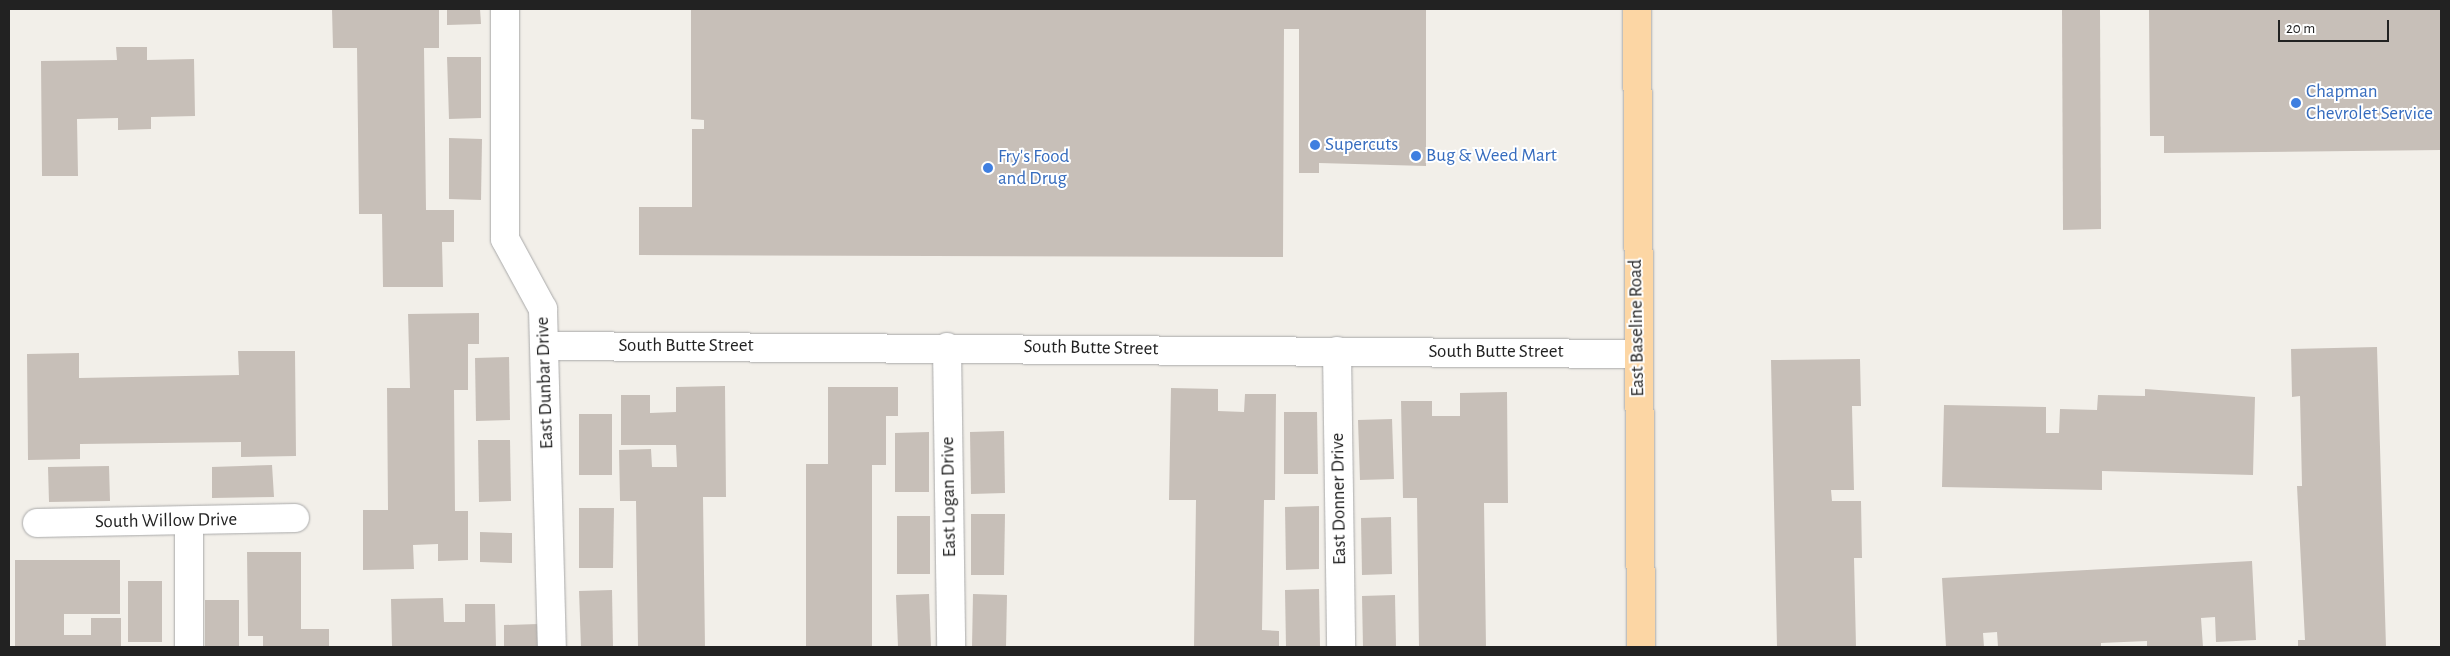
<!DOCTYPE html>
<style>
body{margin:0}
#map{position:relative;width:2450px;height:656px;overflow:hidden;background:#f2efe9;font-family:"Alegreya Sans",sans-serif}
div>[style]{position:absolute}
.building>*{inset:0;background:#c7bfb8}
.roads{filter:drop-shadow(0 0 1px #a9a9a9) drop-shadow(0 0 1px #a9a9a9)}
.minor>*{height:28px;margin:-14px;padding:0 14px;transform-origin:14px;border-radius:14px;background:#fff}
.primary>*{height:28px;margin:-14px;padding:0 14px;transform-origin:14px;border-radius:14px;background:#fcd6a4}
.dots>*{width:14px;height:14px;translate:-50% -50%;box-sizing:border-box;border:2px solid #fff;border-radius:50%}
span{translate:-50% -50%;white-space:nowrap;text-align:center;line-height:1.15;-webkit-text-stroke:4px #fff;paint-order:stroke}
.shop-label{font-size:19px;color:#366cbe}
.left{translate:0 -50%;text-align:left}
.street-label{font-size:19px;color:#222}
.frame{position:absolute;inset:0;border:10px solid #222;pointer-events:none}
.scale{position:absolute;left:2278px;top:20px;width:111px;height:22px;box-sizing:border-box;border:2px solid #222;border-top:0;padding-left:6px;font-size:15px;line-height:18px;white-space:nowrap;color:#222;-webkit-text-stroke:4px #fff;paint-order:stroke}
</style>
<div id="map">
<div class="building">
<i style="clip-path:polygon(332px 9px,439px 9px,439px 48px,424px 48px,426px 210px,454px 210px,454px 242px,442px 242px,443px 287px,383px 287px,382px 214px,359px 214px,357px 48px,333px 48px)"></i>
<i style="clip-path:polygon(447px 9px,480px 9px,481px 24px,447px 25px)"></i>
<i style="clip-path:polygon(691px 9px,1426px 9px,1426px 166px,1319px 163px,1319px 173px,1299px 173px,1299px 29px,1284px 29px,1283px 257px,639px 255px,639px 207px,692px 207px,692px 129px,704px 129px,704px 120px,691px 119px)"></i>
<i style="clip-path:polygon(2062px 9px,2100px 9px,2101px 229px,2063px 230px)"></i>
<i style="clip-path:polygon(2149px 9px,2441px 9px,2441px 150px,2164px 153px,2164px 136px,2150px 136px)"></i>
<i style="clip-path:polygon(116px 47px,147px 47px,147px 60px,194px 59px,195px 116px,151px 117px,151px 129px,118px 130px,118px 118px,77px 119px,78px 176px,42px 176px,41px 61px,117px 60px)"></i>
<i style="clip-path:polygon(447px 57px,481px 57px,481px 118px,449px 119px)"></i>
<i style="clip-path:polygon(449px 138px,482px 139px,481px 200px,449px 199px)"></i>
<i style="clip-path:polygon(479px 313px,479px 344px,468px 344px,468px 390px,454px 390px,455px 511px,468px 511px,468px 560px,438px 561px,438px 544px,413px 545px,414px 569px,363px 570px,363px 510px,388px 510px,387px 388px,410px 388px,408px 314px)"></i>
<i style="clip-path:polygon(2377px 347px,2386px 647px,2298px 647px,2298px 640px,2305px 640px,2297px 486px,2302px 486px,2300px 396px,2292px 397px,2291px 349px)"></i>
<i style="clip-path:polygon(238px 351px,295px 351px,296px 456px,241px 457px,241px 442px,80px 444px,80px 459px,28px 460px,27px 354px,79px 353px,79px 378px,239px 375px)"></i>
<i style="clip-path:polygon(509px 357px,510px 420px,476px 421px,475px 358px)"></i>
<i style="clip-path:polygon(1860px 359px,1861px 406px,1852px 406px,1854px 490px,1831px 490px,1832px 501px,1861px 501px,1862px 558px,1854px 558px,1856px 647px,1777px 647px,1771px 360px)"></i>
<i style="clip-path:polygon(725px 386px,726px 497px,703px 497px,705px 647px,638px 647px,636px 501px,620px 501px,619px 450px,651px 449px,652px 467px,677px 467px,676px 445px,621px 445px,621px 395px,650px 395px,650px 413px,676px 412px,676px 387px)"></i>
<i style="clip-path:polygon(828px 387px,898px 387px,898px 416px,886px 416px,886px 465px,872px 465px,872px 647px,806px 647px,806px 464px,828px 464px)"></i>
<i style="clip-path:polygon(1171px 388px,1218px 389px,1218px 411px,1244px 412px,1245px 394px,1276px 394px,1275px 500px,1264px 500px,1262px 630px,1279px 631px,1279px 647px,1194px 647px,1196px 500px,1169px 500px)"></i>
<i style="clip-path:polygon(2145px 389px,2255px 397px,2253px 475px,2102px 471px,2102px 490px,1942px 487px,1944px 405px,2046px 407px,2046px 433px,2059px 433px,2060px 409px,2097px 410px,2098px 395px,2145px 396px)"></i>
<i style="clip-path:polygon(1507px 392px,1508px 503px,1484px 503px,1486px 647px,1419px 647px,1417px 498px,1403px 498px,1401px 401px,1432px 401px,1432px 416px,1460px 416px,1460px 393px)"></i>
<i style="clip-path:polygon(1284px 412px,1317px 412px,1318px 474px,1284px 474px)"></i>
<i style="clip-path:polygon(579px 414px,612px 414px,612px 475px,579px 475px)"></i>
<i style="clip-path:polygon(1392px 419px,1394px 479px,1360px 480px,1358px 420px)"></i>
<i style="clip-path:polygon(1004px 431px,1005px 493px,971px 494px,970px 432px)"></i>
<i style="clip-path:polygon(929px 432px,929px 492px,895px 492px,895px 433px)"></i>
<i style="clip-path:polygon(478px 440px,510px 440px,511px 501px,479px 502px)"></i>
<i style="clip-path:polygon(272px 465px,274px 497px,212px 498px,212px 467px)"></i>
<i style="clip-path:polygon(109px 466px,110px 501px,49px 502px,48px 467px)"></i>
<i style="clip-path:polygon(1319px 506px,1319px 569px,1286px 570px,1285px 507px)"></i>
<i style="clip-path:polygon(579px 508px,614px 508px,613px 568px,579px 568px)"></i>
<i style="clip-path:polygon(971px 514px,1005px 514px,1004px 575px,971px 575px)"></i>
<i style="clip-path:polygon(897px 516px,930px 516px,930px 574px,897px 574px)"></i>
<i style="clip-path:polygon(1391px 517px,1392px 574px,1362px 575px,1361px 518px)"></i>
<i style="clip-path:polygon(480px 532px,512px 533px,512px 563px,480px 562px)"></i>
<i style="clip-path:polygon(247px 552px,301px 552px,301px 629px,329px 629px,329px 647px,263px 647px,263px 636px,248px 636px)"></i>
<i style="clip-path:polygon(15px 560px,120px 560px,120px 614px,64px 614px,64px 635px,91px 635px,91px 618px,121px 618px,121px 647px,15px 647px)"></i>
<i style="clip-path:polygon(2252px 561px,2256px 640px,2216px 642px,2215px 617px,2201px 618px,2203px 647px,2147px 647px,2147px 641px,2101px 643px,2101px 647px,1998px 647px,1997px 632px,1983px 633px,1984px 647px,1946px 647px,1942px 578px)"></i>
<i style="clip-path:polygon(128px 581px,162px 581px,162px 642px,128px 642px)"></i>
<i style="clip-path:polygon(1319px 589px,1320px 647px,1286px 647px,1285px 590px)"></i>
<i style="clip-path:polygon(612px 590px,613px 647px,581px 647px,579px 591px)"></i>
<i style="clip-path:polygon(929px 594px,931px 647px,898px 647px,896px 595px)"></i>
<i style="clip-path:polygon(973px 594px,1007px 595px,1006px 647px,972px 647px)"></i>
<i style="clip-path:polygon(1395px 595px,1396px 647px,1363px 647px,1362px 596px)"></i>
<i style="clip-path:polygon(443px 598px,444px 622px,465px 622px,465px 604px,495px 604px,496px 647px,392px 647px,391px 599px)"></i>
<i style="clip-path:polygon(205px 600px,239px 600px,239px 647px,205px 647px)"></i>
<i style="clip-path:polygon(538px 624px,538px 647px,504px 647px,504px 625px)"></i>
</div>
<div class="roads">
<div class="minor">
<i style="left:505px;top:9px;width:230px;rotate:90deg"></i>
<i style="left:505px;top:239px;width:80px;rotate:61.5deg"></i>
<i style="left:543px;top:309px;width:338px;rotate:88.5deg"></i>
<i style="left:545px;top:346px;width:1092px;rotate:0.42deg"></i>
<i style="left:947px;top:347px;width:300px;rotate:89.2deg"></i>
<i style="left:1337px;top:351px;width:296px;rotate:89.2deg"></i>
<i style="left:189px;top:522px;width:125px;rotate:90deg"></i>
<i style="left:37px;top:523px;width:258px;rotate:-1.1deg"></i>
</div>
<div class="primary">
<i style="left:1637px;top:9px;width:638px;rotate:89.64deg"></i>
</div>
</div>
<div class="dots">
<i style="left:2296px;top:103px;background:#3f7fe0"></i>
<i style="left:1315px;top:145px;background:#3f7fe0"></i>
<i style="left:1416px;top:156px;background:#3f7fe0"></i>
<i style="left:988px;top:168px;background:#3f7fe0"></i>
</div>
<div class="shop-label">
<span class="left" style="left:2306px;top:103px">Chapman<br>Chevrolet Service</span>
<span class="left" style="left:1325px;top:145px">Supercuts</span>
<span class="left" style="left:1426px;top:156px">Bug &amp; Weed Mart</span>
<span class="left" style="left:998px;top:168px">Fry's Food<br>and Drug</span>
</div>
<div class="street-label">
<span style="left:1637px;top:328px;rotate:-91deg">East Baseline Road</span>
<span style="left:686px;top:346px">South Butte Street</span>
<span style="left:1091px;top:348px;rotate:1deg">South Butte Street</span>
<span style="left:1496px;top:352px">South Butte Street</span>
<span style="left:545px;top:383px;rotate:-92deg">East Dunbar Drive</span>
<span style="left:949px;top:497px;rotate:-91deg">East Logan Drive</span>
<span style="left:1339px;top:499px;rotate:-91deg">East Donner Drive</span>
<span style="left:166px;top:521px;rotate:-1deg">South Willow Drive</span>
</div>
<div class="frame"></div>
<div class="scale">20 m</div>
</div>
